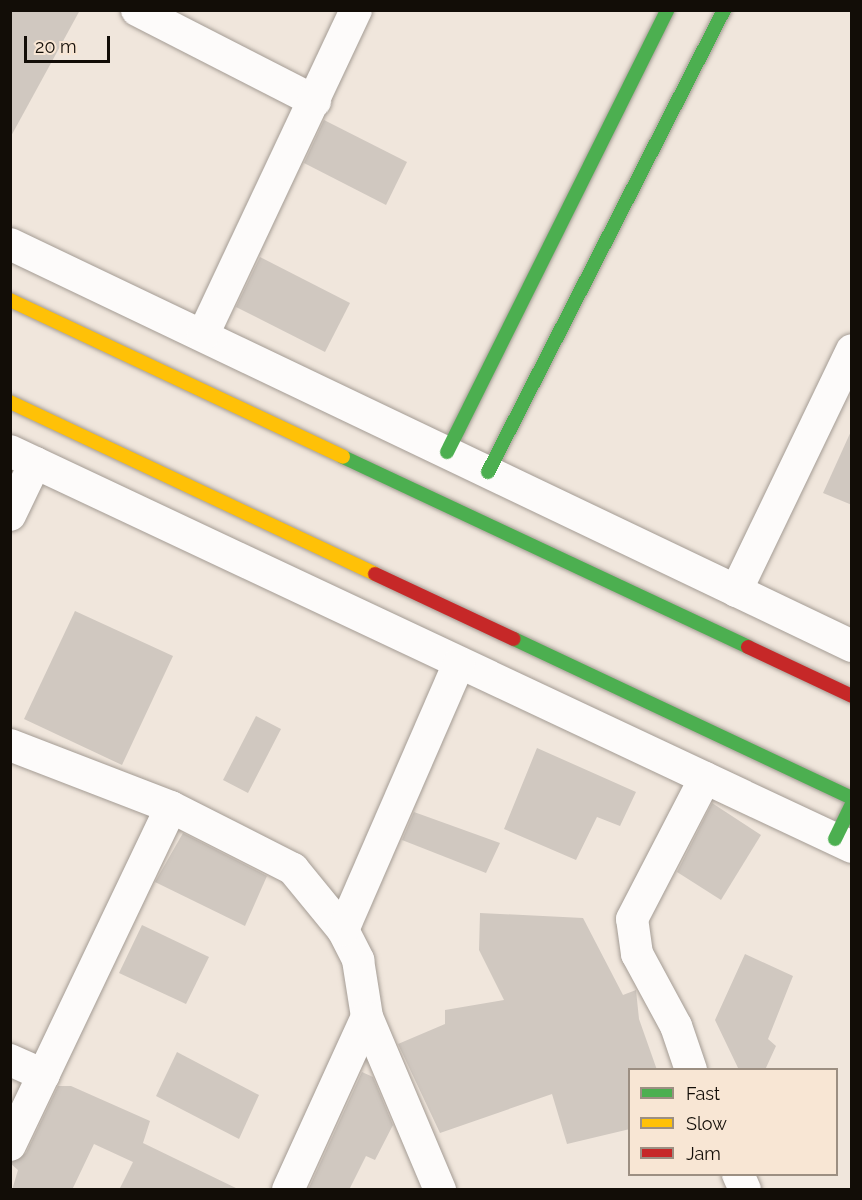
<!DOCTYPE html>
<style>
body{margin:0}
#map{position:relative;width:862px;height:1200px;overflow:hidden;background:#f0e6dc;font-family:Raleway,sans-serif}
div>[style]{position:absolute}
.building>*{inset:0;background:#d0c8c0}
.roads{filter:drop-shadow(0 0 2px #a49c94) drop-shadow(0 0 2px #a49c94)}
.street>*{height:32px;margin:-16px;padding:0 16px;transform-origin:16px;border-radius:16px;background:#fdfbfa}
.fast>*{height:14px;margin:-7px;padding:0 7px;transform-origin:7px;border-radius:7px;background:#4caf50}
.slow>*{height:14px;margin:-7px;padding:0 7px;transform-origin:7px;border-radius:7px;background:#ffc107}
.jam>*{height:14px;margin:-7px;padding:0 7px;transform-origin:7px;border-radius:7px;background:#c62828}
span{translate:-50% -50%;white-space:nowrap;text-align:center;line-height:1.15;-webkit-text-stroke:4.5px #f8e6d4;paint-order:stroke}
.frame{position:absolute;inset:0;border:12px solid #120d07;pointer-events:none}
.legend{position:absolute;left:628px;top:1068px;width:210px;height:108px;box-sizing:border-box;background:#f8e6d4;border:2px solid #9c8f82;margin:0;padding:8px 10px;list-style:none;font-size:18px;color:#120d07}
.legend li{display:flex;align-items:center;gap:12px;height:30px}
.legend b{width:30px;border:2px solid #9c8f82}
.scale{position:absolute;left:24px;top:36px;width:86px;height:27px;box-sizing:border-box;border:3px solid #120d07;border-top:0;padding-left:8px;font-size:18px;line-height:21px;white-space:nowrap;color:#120d07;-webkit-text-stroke:4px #f8e6d4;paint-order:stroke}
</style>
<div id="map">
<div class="building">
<i style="clip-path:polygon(10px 10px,80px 10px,10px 138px)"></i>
<i style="clip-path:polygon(324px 120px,407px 162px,386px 205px,304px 163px)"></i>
<i style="clip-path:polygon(260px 257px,350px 303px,325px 352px,236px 307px)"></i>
<i style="clip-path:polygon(852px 429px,852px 505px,823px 493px)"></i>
<i style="clip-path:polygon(75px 611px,173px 656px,122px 765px,24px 719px)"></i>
<i style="clip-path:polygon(256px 716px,281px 729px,248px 793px,223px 780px)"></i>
<i style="clip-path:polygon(537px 748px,636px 792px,620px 826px,597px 817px,576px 860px,504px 829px)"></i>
<i style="clip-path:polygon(712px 803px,761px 835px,721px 900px,677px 872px)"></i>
<i style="clip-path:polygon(414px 812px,500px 843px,486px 873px,402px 840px)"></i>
<i style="clip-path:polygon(183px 833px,267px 876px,245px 926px,155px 882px)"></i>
<i style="clip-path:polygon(480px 913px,583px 918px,623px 995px,636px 990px,639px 1019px,657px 1070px,630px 1070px,630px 1129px,567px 1144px,552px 1094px,440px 1133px,398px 1044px,445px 1024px,445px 1010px,504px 1000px,479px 950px)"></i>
<i style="clip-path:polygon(142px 925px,209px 957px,186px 1004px,119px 973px)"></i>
<i style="clip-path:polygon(745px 954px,793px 976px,768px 1039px,776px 1046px,765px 1070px,739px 1070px,715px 1020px)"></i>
<i style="clip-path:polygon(177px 1052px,259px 1095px,239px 1139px,156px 1096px)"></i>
<i style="clip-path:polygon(362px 1072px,373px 1077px,393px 1125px,375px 1160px,366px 1156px,349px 1190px,308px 1190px)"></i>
<i style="clip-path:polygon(58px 1086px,71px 1086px,150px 1121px,143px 1143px,240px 1190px,119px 1190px,133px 1162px,94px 1144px,72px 1190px,12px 1190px,18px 1170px,10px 1163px,26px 1153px)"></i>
</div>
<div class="roads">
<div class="street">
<i style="left:137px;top:10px;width:200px;rotate:27.1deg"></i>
<i style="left:10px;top:244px;width:933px;rotate:25.52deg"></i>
<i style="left:203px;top:335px;width:359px;rotate:-64.8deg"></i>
<i style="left:10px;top:451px;width:930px;rotate:25.19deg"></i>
<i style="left:10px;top:515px;width:58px;rotate:-64.3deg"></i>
<i style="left:736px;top:591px;width:267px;rotate:-64.3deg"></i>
<i style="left:10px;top:745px;width:173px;rotate:21.1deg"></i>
<i style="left:171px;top:807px;width:137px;rotate:26.9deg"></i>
<i style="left:293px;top:869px;width:79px;rotate:50.7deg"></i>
<i style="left:343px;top:930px;width:34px;rotate:63deg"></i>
<i style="left:358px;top:960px;width:58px;rotate:81deg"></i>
<i style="left:367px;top:1017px;width:188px;rotate:67.1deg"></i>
<i style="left:343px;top:930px;width:291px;rotate:-66.5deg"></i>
<i style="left:10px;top:1060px;width:37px;rotate:24deg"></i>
<i style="left:691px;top:1070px;width:46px;rotate:-108.8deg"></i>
<i style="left:676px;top:1026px;width:82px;rotate:-118.4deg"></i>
<i style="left:637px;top:954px;width:35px;rotate:-98deg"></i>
<i style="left:632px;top:919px;width:159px;rotate:-62.6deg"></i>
<i style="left:10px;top:1145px;width:374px;rotate:-64.5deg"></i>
<i style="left:738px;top:1174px;width:17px;rotate:66deg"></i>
<i style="left:288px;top:1190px;width:190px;rotate:-65.5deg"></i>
</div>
<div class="fast">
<i style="left:447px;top:452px;width:494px;rotate:-63.5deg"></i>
<i style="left:343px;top:457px;width:447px;rotate:25.1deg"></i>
<i style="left:488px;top:472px;width:519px;rotate:-62.94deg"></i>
<i style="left:514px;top:639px;width:374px;rotate:25.2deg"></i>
<i style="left:835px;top:839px;width:39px;rotate:-64deg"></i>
</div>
<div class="slow">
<i style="left:10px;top:300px;width:368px;rotate:25.2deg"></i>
<i style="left:10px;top:402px;width:403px;rotate:25.2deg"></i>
</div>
<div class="jam">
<i style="left:375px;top:574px;width:153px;rotate:25.1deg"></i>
<i style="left:748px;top:647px;width:115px;rotate:25.2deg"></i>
</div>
</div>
<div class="frame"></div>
<ul class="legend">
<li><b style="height:8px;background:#4caf50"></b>Fast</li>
<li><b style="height:8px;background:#ffc107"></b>Slow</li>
<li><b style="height:8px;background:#c62828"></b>Jam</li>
</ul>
<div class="scale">20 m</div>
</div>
